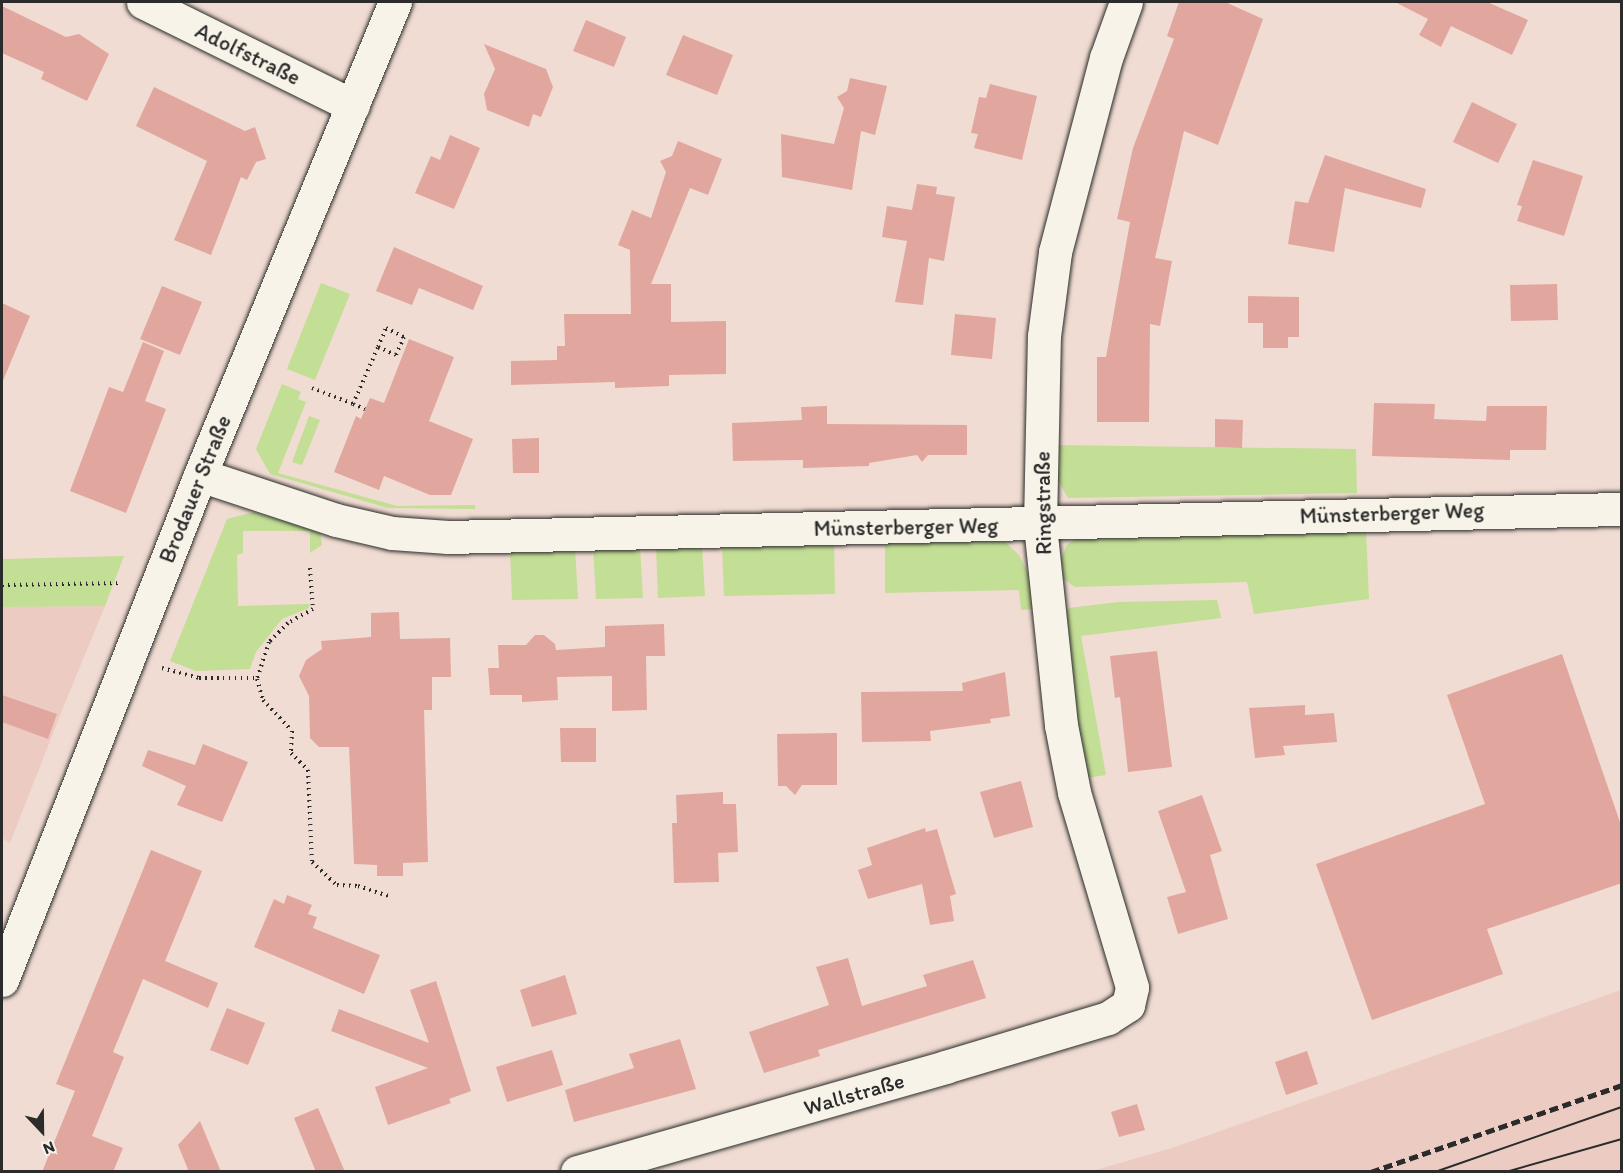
<!DOCTYPE html>
<meta charset="utf-8">
<style>
body{margin:0}
#map{position:relative;width:1623px;height:1173px;overflow:hidden;background:#f0dcd2;font-family:Itim,sans-serif}
div>[style]{position:absolute}
.built>*{inset:0;background:#ecccc2}
.green>*{inset:0;background:#c3de95}
.building>*{inset:0;background:#e1a79e}
.path>*{height:4px;margin-top:-2px;transform-origin:0;background:repeating-linear-gradient(90deg,#2b2b2b 0 1.5px,transparent 0 6px)}
.roads{filter:drop-shadow(0 0 2px #2b2b2b) drop-shadow(0 0 2px #2b2b2b)}
.street>*{height:33px;margin:-16.5px;padding:0 16.5px;transform-origin:16.5px;border-radius:16.5px;background:#f7f3e8}
.tram>*{height:1.5px;margin:-0.75px;padding:0 0.75px;transform-origin:0.75px;border-radius:0.75px;background:#2b2b2b}
.rail>*{height:4.5px;margin-top:-2.25px;transform-origin:0;background:repeating-linear-gradient(90deg,#2b2b2b 0 9px,transparent 0 13.5px)}
span{translate:-50% -50%;white-space:nowrap;text-align:center;line-height:1.15;-webkit-text-stroke:5px #f7f3e8;paint-order:stroke}
.street-label{font-size:22px;color:#2b2b2b}
.frame{position:absolute;inset:0;border:3px solid #2b2b2b;pointer-events:none}
.north{position:absolute;left:12px;top:1101px;width:60px;height:60px;-webkit-text-stroke:4px #f7f3e8;paint-order:stroke;rotate:158deg;font-size:16px;font-weight:700;line-height:24px;text-align:center;color:#2b2b2b}
.north::after{content:'';display:block;margin:auto;width:21px;height:27px;background:#2b2b2b;clip-path:polygon(50% 0,100% 100%,50% 72%,0 100%)}
</style>
<div id="map">
<div class="built">
<i style="clip-path:polygon(105px 606px,63px 708px,10px 843px,2px 838px,2px 607px)"></i>
<i style="clip-path:polygon(1621px 990px,1621px 1171px,1092px 1171px,1172px 1148px)"></i>
</div>
<div class="green">
<i style="clip-path:polygon(321px 283px,350px 294px,315px 380px,287px 369px)"></i>
<i style="clip-path:polygon(282px 384px,301px 392px,298px 399px,306px 402px,278px 473px,397px 506px,475px 505px,475px 509px,388px 508px,270px 474px,256px 449px)"></i>
<i style="clip-path:polygon(309px 416px,320px 420px,302px 465px,292px 462px)"></i>
<i style="clip-path:polygon(1056px 445px,1356px 449px,1357px 493px,1068px 498px,1056px 477px)"></i>
<i style="clip-path:polygon(254px 512px,320px 530px,322px 545px,310px 553px,310px 531px,243px 531px,243px 553px,237px 555px,238px 606px,309px 604px,309px 608px,282px 619px,256px 652px,250px 669px,196px 671px,170px 661px,227px 519px)"></i>
<i style="clip-path:polygon(1366px 531px,1369px 599px,1254px 614px,1247px 582px,1075px 587px,1062px 578px,1060px 561px,1067px 545px,1075px 539px)"></i>
<i style="clip-path:polygon(979px 539px,1005px 542px,1019px 555px,1030px 577px,1033px 609px,1021px 610px,1019px 590px,885px 593px,885px 541px)"></i>
<i style="clip-path:polygon(834px 543px,835px 594px,724px 596px,722px 545px)"></i>
<i style="clip-path:polygon(702px 546px,705px 596px,658px 598px,656px 547px)"></i>
<i style="clip-path:polygon(640px 547px,643px 598px,596px 599px,593px 548px)"></i>
<i style="clip-path:polygon(575px 548px,578px 599px,512px 600px,510px 550px)"></i>
<i style="clip-path:polygon(124px 556px,105px 606px,2px 607px,2px 559px)"></i>
<i style="clip-path:polygon(1217px 600px,1221px 618px,1081px 636px,1106px 775px,1086px 778px,1073px 702px,1066px 614px,1069px 608px,1118px 602px)"></i>
</div>
<div class="building">
<i style="clip-path:polygon(1179px 2px,1225px 2px,1263px 19px,1218px 145px,1184px 131px,1155px 258px,1172px 261px,1160px 326px,1150px 324px,1149px 422px,1097px 422px,1097px 357px,1106px 357px,1130px 222px,1117px 219px,1133px 148px,1174px 39px,1167px 36px)"></i>
<i style="clip-path:polygon(1395px 2px,1487px 2px,1528px 20px,1512px 55px,1451px 26px,1441px 47px,1419px 35px,1428px 19px)"></i>
<i style="clip-path:polygon(2px 6px,66px 37px,79px 34px,109px 54px,87px 101px,41px 79px,44px 72px,2px 53px)"></i>
<i style="clip-path:polygon(586px 20px,626px 37px,614px 67px,573px 51px)"></i>
<i style="clip-path:polygon(683px 35px,733px 55px,717px 95px,666px 75px)"></i>
<i style="clip-path:polygon(484px 44px,546px 69px,553px 87px,541px 117px,533px 114px,529px 127px,487px 110px,484px 94px,495px 69px)"></i>
<i style="clip-path:polygon(850px 78px,887px 86px,875px 135px,861px 131px,852px 190px,782px 177px,781px 134px,834px 144px,844px 108px,837px 97px,847px 91px)"></i>
<i style="clip-path:polygon(990px 84px,1037px 96px,1022px 160px,974px 148px,978px 134px,971px 133px,979px 97px,986px 98px)"></i>
<i style="clip-path:polygon(154px 87px,245px 131px,255px 127px,266px 159px,256px 162px,247px 180px,241px 177px,211px 255px,174px 240px,207px 161px,136px 126px)"></i>
<i style="clip-path:polygon(1472px 102px,1517px 124px,1498px 163px,1453px 142px)"></i>
<i style="clip-path:polygon(450px 135px,480px 148px,454px 209px,415px 193px,431px 156px,440px 160px)"></i>
<i style="clip-path:polygon(678px 141px,722px 159px,708px 195px,690px 188px,651px 284px,671px 284px,671px 322px,726px 321px,726px 374px,669px 375px,669px 386px,615px 388px,615px 382px,511px 385px,511px 361px,557px 360px,557px 346px,565px 346px,564px 314px,631px 314px,630px 250px,618px 245px,632px 210px,651px 218px,666px 172px,660px 161px,672px 156px)"></i>
<i style="clip-path:polygon(1325px 155px,1426px 189px,1421px 208px,1345px 188px,1334px 252px,1288px 244px,1295px 201px,1308px 203px)"></i>
<i style="clip-path:polygon(1533px 160px,1583px 176px,1564px 236px,1517px 221px,1522px 206px,1517px 205px)"></i>
<i style="clip-path:polygon(917px 184px,937px 187px,936px 194px,955px 197px,944px 261px,929px 258px,923px 305px,895px 302px,907px 241px,882px 237px,887px 206px,912px 210px)"></i>
<i style="clip-path:polygon(394px 247px,483px 286px,473px 310px,419px 288px,412px 305px,376px 291px)"></i>
<i style="clip-path:polygon(1557px 284px,1558px 320px,1511px 321px,1510px 285px)"></i>
<i style="clip-path:polygon(162px 286px,202px 302px,180px 355px,140px 339px)"></i>
<i style="clip-path:polygon(1248px 296px,1299px 297px,1299px 337px,1288px 337px,1288px 348px,1263px 348px,1263px 323px,1248px 323px)"></i>
<i style="clip-path:polygon(2px 303px,30px 316px,2px 383px)"></i>
<i style="clip-path:polygon(955px 314px,996px 318px,992px 359px,951px 355px)"></i>
<i style="clip-path:polygon(409px 339px,454px 357px,429px 421px,473px 439px,451px 495px,430px 495px,384px 476px,379px 490px,334px 472px,356px 416px,361px 419px,370px 398px,384px 403px)"></i>
<i style="clip-path:polygon(143px 342px,164px 351px,145px 401px,166px 409px,126px 513px,70px 491px,109px 387px,123px 392px)"></i>
<i style="clip-path:polygon(1374px 403px,1435px 404px,1434px 419px,1486px 421px,1487px 406px,1547px 406px,1546px 450px,1510px 450px,1510px 460px,1372px 456px)"></i>
<i style="clip-path:polygon(827px 406px,827px 424px,967px 425px,967px 455px,928px 455px,922px 462px,917px 455px,869px 463px,869px 466px,803px 468px,803px 460px,733px 461px,732px 423px,802px 420px,801px 407px)"></i>
<i style="clip-path:polygon(1215px 419px,1243px 420px,1242px 448px,1215px 447px)"></i>
<i style="clip-path:polygon(539px 438px,539px 473px,513px 473px,512px 439px)"></i>
<i style="clip-path:polygon(399px 612px,400px 639px,450px 638px,451px 677px,432px 677px,432px 710px,424px 710px,428px 862px,403px 863px,403px 876px,377px 876px,377px 865px,354px 864px,349px 747px,319px 747px,310px 738px,309px 696px,299px 676px,306px 660px,322px 649px,321px 641px,371px 637px,371px 613px)"></i>
<i style="clip-path:polygon(664px 624px,665px 656px,646px 656px,647px 710px,612px 711px,612px 676px,557px 677px,558px 700px,522px 702px,522px 695px,490px 695px,488px 668px,499px 668px,498px 645px,526px 645px,535px 635px,544px 635px,555px 644px,556px 650px,605px 647px,605px 626px)"></i>
<i style="clip-path:polygon(1157px 651px,1172px 767px,1128px 772px,1120px 697px,1115px 698px,1110px 656px)"></i>
<i style="clip-path:polygon(1562px 654px,1622px 828px,1622px 883px,1487px 929px,1503px 974px,1372px 1020px,1316px 864px,1485px 804px,1447px 695px)"></i>
<i style="clip-path:polygon(1005px 672px,1010px 716px,990px 719px,991px 723px,930px 731px,931px 741px,862px 742px,861px 692px,963px 691px,962px 683px)"></i>
<i style="clip-path:polygon(2px 695px,57px 714px,48px 739px,2px 722px)"></i>
<i style="clip-path:polygon(1305px 705px,1305px 715px,1334px 713px,1337px 742px,1283px 746px,1285px 755px,1255px 758px,1249px 708px)"></i>
<i style="clip-path:polygon(560px 728px,596px 728px,596px 762px,561px 762px)"></i>
<i style="clip-path:polygon(837px 733px,837px 785px,802px 785px,795px 795px,786px 786px,778px 786px,777px 734px)"></i>
<i style="clip-path:polygon(203px 744px,248px 762px,222px 822px,177px 805px,186px 786px,142px 766px,148px 750px,195px 765px)"></i>
<i style="clip-path:polygon(1021px 781px,1033px 827px,994px 838px,980px 792px)"></i>
<i style="clip-path:polygon(723px 792px,723px 804px,736px 804px,738px 852px,718px 853px,719px 882px,674px 883px,672px 823px,677px 823px,676px 795px)"></i>
<i style="clip-path:polygon(1202px 795px,1222px 851px,1210px 855px,1228px 919px,1178px 934px,1167px 897px,1186px 892px,1158px 811px)"></i>
<i style="clip-path:polygon(925px 828px,926px 832px,937px 829px,956px 894px,950px 896px,954px 921px,930px 925px,922px 884px,868px 899px,858px 870px,872px 865px,867px 848px)"></i>
<i style="clip-path:polygon(151px 850px,202px 871px,165px 961px,218px 983px,208px 1008px,143px 979px,113px 1052px,124px 1057px,92px 1136px,123px 1148px,113px 1172px,42px 1172px,75px 1091px,56px 1084px)"></i>
<i style="clip-path:polygon(287px 895px,312px 905px,308px 914px,317px 917px,313px 928px,380px 955px,364px 994px,254px 947px,274px 899px,284px 904px)"></i>
<i style="clip-path:polygon(848px 958px,862px 1006px,927px 986px,923px 975px,973px 960px,986px 998px,818px 1050px,820px 1056px,764px 1073px,749px 1032px,829px 1005px,816px 967px)"></i>
<i style="clip-path:polygon(565px 975px,577px 1014px,532px 1027px,520px 990px)"></i>
<i style="clip-path:polygon(436px 981px,471px 1091px,449px 1099px,451px 1103px,388px 1125px,375px 1087px,428px 1068px,331px 1031px,339px 1009px,429px 1043px,410px 990px)"></i>
<i style="clip-path:polygon(227px 1008px,265px 1023px,248px 1065px,210px 1050px)"></i>
<i style="clip-path:polygon(680px 1039px,696px 1089px,574px 1122px,565px 1090px,634px 1068px,629px 1054px)"></i>
<i style="clip-path:polygon(552px 1050px,563px 1085px,507px 1102px,496px 1067px)"></i>
<i style="clip-path:polygon(1307px 1051px,1318px 1084px,1286px 1095px,1275px 1062px)"></i>
<i style="clip-path:polygon(1137px 1104px,1145px 1130px,1119px 1137px,1111px 1112px)"></i>
<i style="clip-path:polygon(318px 1108px,345px 1172px,316px 1172px,294px 1118px)"></i>
<i style="clip-path:polygon(200px 1121px,221px 1172px,189px 1172px,178px 1145px)"></i>
</div>
<div class="path">
<i style="left:1621px;top:332px;width:1px"></i>
<i style="left:312px;top:388px;width:44px;rotate:21.3deg"></i>
<i style="left:353px;top:404px;width:62px;rotate:-66.3deg"></i>
<i style="left:378px;top:347px;width:21px;rotate:-67deg"></i>
<i style="left:386px;top:328px;width:20px;rotate:27deg"></i>
<i style="left:404px;top:337px;width:20px;rotate:114deg"></i>
<i style="left:396px;top:355px;width:20px;rotate:-156deg"></i>
<i style="left:353px;top:404px;width:13px;rotate:23deg"></i>
<i style="left:310px;top:568px;width:41px;rotate:85.8deg"></i>
<i style="left:313px;top:609px;width:29px;rotate:151deg"></i>
<i style="left:288px;top:623px;width:27px;rotate:135deg"></i>
<i style="left:269px;top:642px;width:39px;rotate:108deg"></i>
<i style="left:257px;top:679px;width:22px;rotate:74deg"></i>
<i style="left:263px;top:700px;width:42px;rotate:46.9deg"></i>
<i style="left:292px;top:731px;width:22px;rotate:93deg"></i>
<i style="left:291px;top:753px;width:24px;rotate:45deg"></i>
<i style="left:308px;top:770px;width:92px;rotate:87.5deg"></i>
<i style="left:312px;top:862px;width:34px;rotate:43deg"></i>
<i style="left:337px;top:885px;width:21px;rotate:3deg"></i>
<i style="left:358px;top:886px;width:35px;rotate:18deg"></i>
<i style="left:2px;top:585px;width:120px;rotate:-1deg"></i>
<i style="left:162px;top:668px;width:38px;rotate:15deg"></i>
<i style="left:199px;top:678px;width:58px"></i>
</div>
<div class="roads">
<div class="street">
<i style="left:143px;top:2px;width:234px;rotate:26.3deg"></i>
<i style="left:200px;top:475px;width:143px;rotate:18.3deg"></i>
<i style="left:336px;top:520px;width:57px;rotate:13.1deg"></i>
<i style="left:392px;top:533px;width:56px;rotate:4.1deg"></i>
<i style="left:448px;top:537px;width:1174px;rotate:-1.37deg"></i>
<i style="left:2px;top:980px;width:542px;rotate:-68.59deg"></i>
<i style="left:200px;top:475px;width:512px;rotate:-67.6deg"></i>
<i style="left:577px;top:1172px;width:383px;rotate:-15.9deg"></i>
<i style="left:945px;top:1067px;width:170px;rotate:-16.7deg"></i>
<i style="left:1108px;top:1018px;width:24px;rotate:-33deg"></i>
<i style="left:1128px;top:1005px;width:18px;rotate:-77deg"></i>
<i style="left:1132px;top:987px;width:203px;rotate:-106.6deg"></i>
<i style="left:1074px;top:792px;width:68px;rotate:-101deg"></i>
<i style="left:1061px;top:725px;width:202px;rotate:-96deg"></i>
<i style="left:1040px;top:524px;width:188px;rotate:-88.8deg"></i>
<i style="left:1044px;top:336px;width:85px;rotate:-82.5deg"></i>
<i style="left:1055px;top:252px;width:201px;rotate:-75.3deg"></i>
<i style="left:1106px;top:58px;width:59px;rotate:-70.3deg"></i>
</div>
</div>
<div class="tram">
<i style="left:1435px;top:1172px;width:198px;rotate:-19.2deg"></i>
<i style="left:1506px;top:1172px;width:121px;rotate:-15.9deg"></i>
</div>
<div class="rail">
<i style="left:1371px;top:1172px;width:266px;rotate:-19.1deg"></i>
</div>
<div class="street-label">
<span style="left:248px;top:54px;rotate:26deg">Adolfstraße</span>
<span style="left:195px;top:489px;rotate:-68deg">Brodauer Straße</span>
<span style="left:1043px;top:503px;rotate:-91deg">Ringstraße</span>
<span style="left:1392px;top:513px;rotate:-2deg">Münsterberger Weg</span>
<span style="left:906px;top:527px;rotate:-1deg">Münsterberger Weg</span>
<span style="left:854px;top:1094px;rotate:-16deg">Wallstraße</span>
</div>
<div class="frame"></div>
<div class="north">N</div>
</div>
